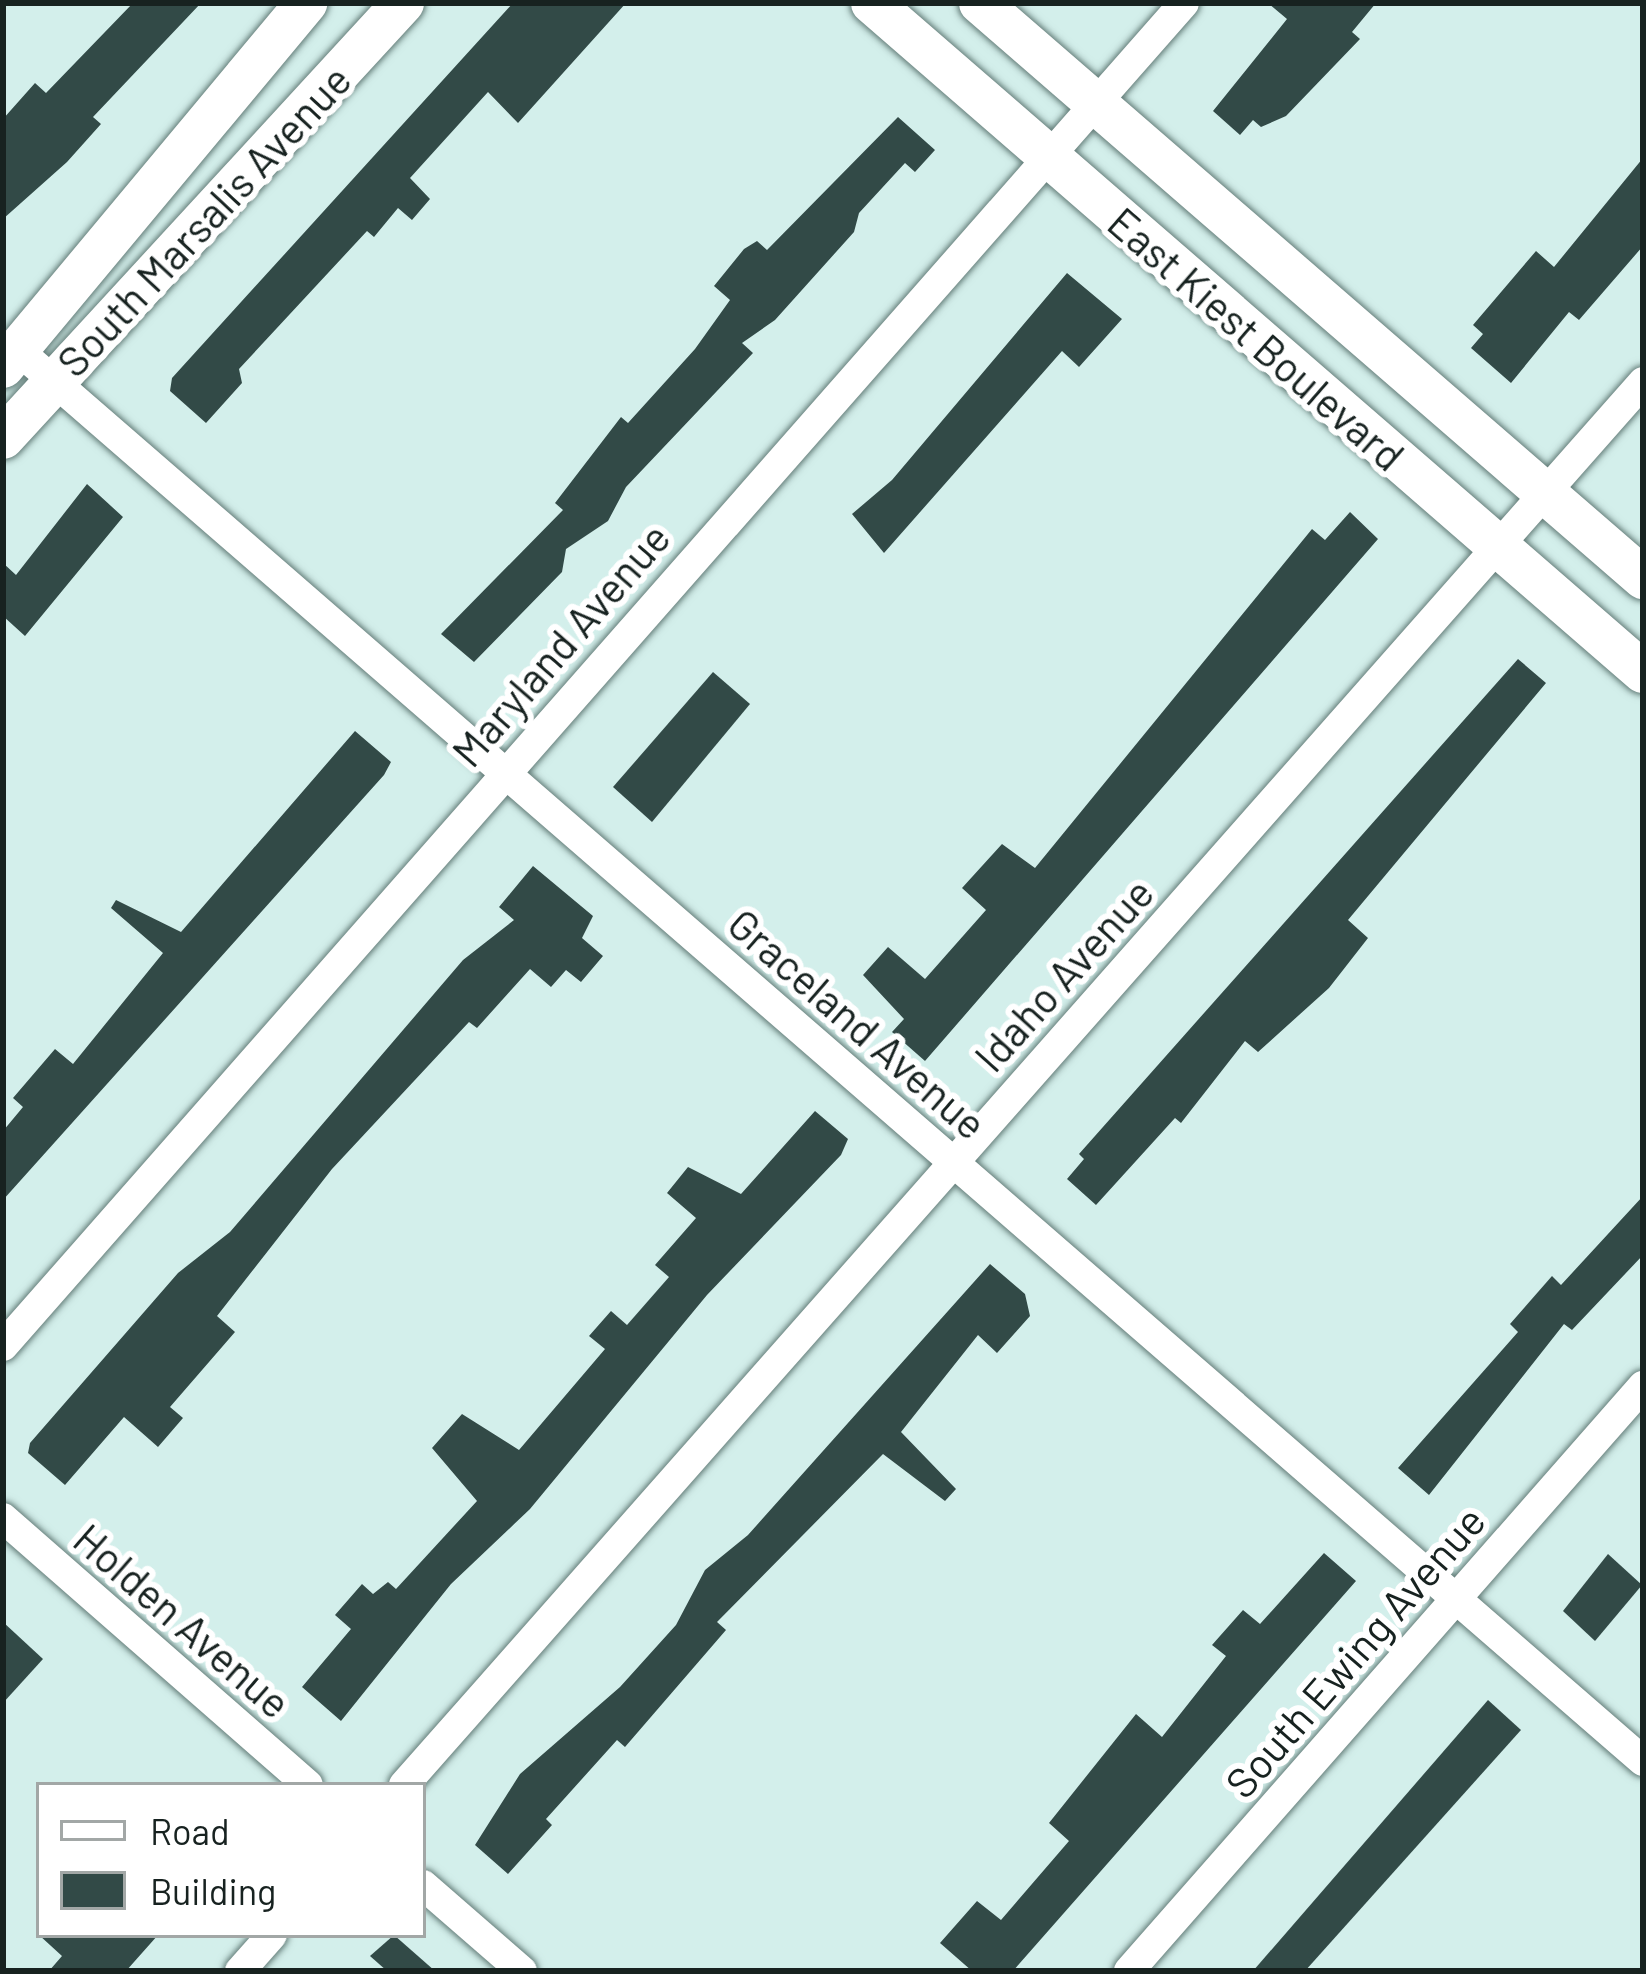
<!DOCTYPE html>
<style>
body{margin:0}
#map{position:relative;width:1646px;height:1974px;overflow:hidden;background:#d3efeb;font-family:Barlow,sans-serif}
div>[style]{position:absolute}
.building>*{inset:0;background:#324a47}
.roads{filter:drop-shadow(0 0 3px #647d79) drop-shadow(0 0 3px #647d79)}
.street>*{height:30px;margin:-15px;padding:0 15px;transform-origin:15px;border-radius:15px;background:#fff}
.secondary>*{height:42px;margin:-21px;padding:0 21px;transform-origin:21px;border-radius:21px;background:#fff}
span{translate:-50% -50%;white-space:nowrap;text-align:center;line-height:1.15;-webkit-text-stroke:12px #fff;paint-order:stroke}
.street-label{font-size:42px;color:#172220}
.frame{position:absolute;inset:0;border:6px solid #172220;pointer-events:none}
.legend{position:absolute;left:36px;top:1782px;width:390px;height:156px;box-sizing:border-box;background:#fff;border:3px solid #a2a7a6;margin:0;padding:15px 21px;list-style:none;font-size:36px;color:#172220}
.legend li{display:flex;align-items:center;gap:24px;height:60px}
.legend b{width:60px;border:3px solid #a2a7a6}
</style>
<div id="map">
<div class="building">
<i style="clip-path:polygon(133px 3px,201px 3px,93px 117px,101px 124px,67px 162px,3px 219px,3px 119px,35px 83px,46px 93px)"></i>
<i style="clip-path:polygon(513px 3px,626px 3px,518px 123px,488px 92px,410px 178px,430px 199px,412px 220px,398px 208px,374px 237px,367px 231px,239px 369px,242px 383px,206px 423px,170px 391px,172px 378px)"></i>
<i style="clip-path:polygon(1268px 3px,1376px 3px,1352px 32px,1360px 39px,1286px 116px,1261px 127px,1253px 120px,1240px 135px,1213px 111px,1287px 19px)"></i>
<i style="clip-path:polygon(898px 117px,935px 150px,915px 172px,905px 163px,859px 213px,854px 232px,775px 320px,742px 343px,753px 353px,626px 487px,608px 521px,566px 549px,562px 572px,474px 662px,441px 634px,563px 510px,555px 503px,621px 417px,628px 423px,695px 349px,730px 300px,714px 286px,744px 249px,757px 241px,767px 250px)"></i>
<i style="clip-path:polygon(1643px 158px,1643px 246px,1579px 320px,1569px 312px,1511px 383px,1471px 348px,1483px 334px,1473px 325px,1536px 251px,1554px 267px)"></i>
<i style="clip-path:polygon(1067px 273px,1122px 319px,1079px 367px,1062px 351px,884px 553px,852px 514px,892px 480px)"></i>
<i style="clip-path:polygon(87px 484px,123px 517px,25px 636px,3px 616px,3px 563px,16px 575px)"></i>
<i style="clip-path:polygon(1350px 512px,1378px 539px,925px 1061px,892px 1032px,904px 1019px,863px 975px,888px 947px,925px 979px,986px 910px,962px 888px,1002px 844px,1035px 868px,1312px 529px,1325px 540px)"></i>
<i style="clip-path:polygon(1518px 659px,1546px 683px,1348px 920px,1368px 938px,1329px 988px,1258px 1052px,1245px 1041px,1181px 1123px,1175px 1118px,1096px 1205px,1067px 1179px,1084px 1159px,1079px 1154px)"></i>
<i style="clip-path:polygon(713px 672px,750px 704px,652px 822px,613px 787px)"></i>
<i style="clip-path:polygon(355px 731px,391px 762px,384px 775px,3px 1200px,3px 1131px,23px 1107px,13px 1098px,55px 1049px,73px 1064px,163px 953px,111px 908px,116px 900px,181px 932px)"></i>
<i style="clip-path:polygon(533px 866px,593px 916px,582px 938px,603px 956px,581px 982px,566px 970px,551px 987px,530px 969px,477px 1028px,469px 1022px,332px 1169px,217px 1316px,235px 1332px,170px 1407px,183px 1418px,158px 1447px,124px 1417px,65px 1485px,28px 1453px,30px 1443px,178px 1273px,230px 1232px,463px 960px,514px 920px,499px 907px)"></i>
<i style="clip-path:polygon(815px 1111px,848px 1139px,841px 1155px,707px 1295px,530px 1509px,451px 1584px,341px 1721px,302px 1687px,351px 1629px,335px 1615px,362px 1584px,373px 1594px,388px 1582px,396px 1589px,477px 1501px,432px 1448px,462px 1414px,519px 1450px,605px 1349px,589px 1336px,611px 1311px,627px 1325px,669px 1277px,655px 1265px,696px 1218px,667px 1193px,688px 1167px,741px 1194px)"></i>
<i style="clip-path:polygon(1643px 1196px,1643px 1255px,1572px 1330px,1564px 1324px,1429px 1495px,1398px 1468px,1518px 1332px,1510px 1324px,1552px 1276px,1561px 1285px)"></i>
<i style="clip-path:polygon(990px 1264px,1025px 1294px,1030px 1316px,997px 1353px,978px 1335px,901px 1432px,956px 1489px,945px 1501px,883px 1454px,717px 1622px,726px 1630px,625px 1747px,617px 1740px,546px 1819px,552px 1825px,508px 1874px,475px 1845px,520px 1774px,620px 1687px,676px 1625px,705px 1570px,748px 1535px)"></i>
<i style="clip-path:polygon(1324px 1553px,1356px 1581px,1013px 1971px,972px 1971px,940px 1943px,977px 1901px,1001px 1920px,1069px 1841px,1049px 1823px,1136px 1714px,1162px 1737px,1226px 1656px,1212px 1645px,1243px 1610px,1260px 1624px)"></i>
<i style="clip-path:polygon(1608px 1554px,1642px 1585px,1595px 1641px,1563px 1611px)"></i>
<i style="clip-path:polygon(3px 1622px,43px 1659px,3px 1703px)"></i>
<i style="clip-path:polygon(1488px 1700px,1521px 1730px,1305px 1971px,1253px 1971px)"></i>
<i style="clip-path:polygon(39px 1935px,158px 1935px,126px 1971px,49px 1971px,62px 1956px)"></i>
<i style="clip-path:polygon(394px 1935px,435px 1971px,387px 1971px,370px 1956px)"></i>
</div>
<div class="roads">
<div class="street">
<i style="left:18px;top:350px;width:2152px;rotate:40.97deg"></i>
<i style="left:3px;top:1346px;width:1788px;rotate:-48.67deg"></i>
<i style="left:3px;top:1518px;width:405px;rotate:41.2deg"></i>
<i style="left:404px;top:1785px;width:1872px;rotate:-48.55deg"></i>
<i style="left:423px;top:1885px;width:131px;rotate:41deg"></i>
<i style="left:240px;top:1971px;width:48px;rotate:-48.4deg"></i>
<i style="left:1129px;top:1971px;width:779px;rotate:-48.7deg"></i>
</div>
<div class="secondary">
<i style="left:872px;top:3px;width:1021px;rotate:40.95deg"></i>
<i style="left:980px;top:3px;width:878px;rotate:40.93deg"></i>
<i style="left:3px;top:367px;width:474px;rotate:-50.2deg"></i>
<i style="left:3px;top:438px;width:591px;rotate:-47.4deg"></i>
</div>
</div>
<div class="street-label">
<span style="left:203px;top:220px;rotate:-47deg">South Marsalis Avenue</span>
<span style="left:1257px;top:338px;rotate:41deg">East Kiest Boulevard</span>
<span style="left:560px;top:644px;rotate:-49deg">Maryland Avenue</span>
<span style="left:1063px;top:974px;rotate:-48deg">Idaho Avenue</span>
<span style="left:858px;top:1023px;rotate:41deg">Graceland Avenue</span>
<span style="left:183px;top:1620px;rotate:41deg">Holden Avenue</span>
<span style="left:1354px;top:1651px;rotate:-49deg">South Ewing Avenue</span>
</div>
<div class="frame"></div>
<ul class="legend">
<li><b style="height:15px;background:#fff"></b>Road</li>
<li><b style="height:33px;background:#324a47"></b>Building</li>
</ul>
</div>
